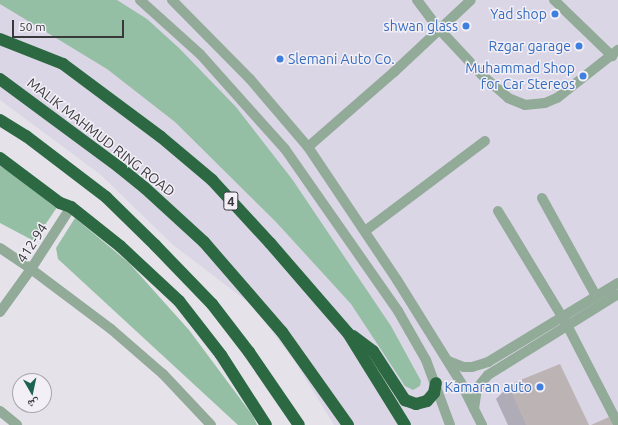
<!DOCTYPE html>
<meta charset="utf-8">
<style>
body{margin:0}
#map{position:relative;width:618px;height:425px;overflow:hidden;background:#e5e2ea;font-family:Ubuntu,"Noto Naskh Arabic",sans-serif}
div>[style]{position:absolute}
.built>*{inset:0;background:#dbd6e5}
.green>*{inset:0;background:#94bfa4}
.shadow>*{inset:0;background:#0003}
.building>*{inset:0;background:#bcb3b5}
.minor>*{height:10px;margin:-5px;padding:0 5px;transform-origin:5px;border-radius:5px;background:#91ab98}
.highway>*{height:12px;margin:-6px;padding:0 6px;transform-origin:6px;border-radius:6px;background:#2c6943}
.dots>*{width:11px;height:11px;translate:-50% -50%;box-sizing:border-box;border:2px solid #f2eff7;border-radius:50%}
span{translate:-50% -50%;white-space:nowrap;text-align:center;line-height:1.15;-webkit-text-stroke:3px #f2eff7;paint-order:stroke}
.shield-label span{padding:1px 3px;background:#f2eff7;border:1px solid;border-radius:3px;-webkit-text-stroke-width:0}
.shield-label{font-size:13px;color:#39383b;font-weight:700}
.shop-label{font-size:14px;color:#366cbe}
.right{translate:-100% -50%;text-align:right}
.left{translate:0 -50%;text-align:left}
.street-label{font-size:14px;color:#39383b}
.north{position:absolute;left:12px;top:373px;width:40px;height:40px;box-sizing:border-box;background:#f2eff7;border:1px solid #a8a6ac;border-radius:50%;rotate:171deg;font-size:11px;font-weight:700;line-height:16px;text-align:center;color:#39383b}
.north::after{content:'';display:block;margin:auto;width:14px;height:18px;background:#1e6254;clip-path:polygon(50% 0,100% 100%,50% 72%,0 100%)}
.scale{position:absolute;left:12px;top:20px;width:112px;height:18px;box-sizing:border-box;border:2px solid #39383b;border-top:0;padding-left:5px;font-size:12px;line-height:14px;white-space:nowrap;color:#39383b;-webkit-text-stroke:3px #f2eff7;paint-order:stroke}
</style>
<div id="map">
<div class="built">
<i style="clip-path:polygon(0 0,618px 0,618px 425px,334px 425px,297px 365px,253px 306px,172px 244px,101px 175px,0 100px)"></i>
</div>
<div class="green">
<i style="clip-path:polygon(0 0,117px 0,147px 19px,179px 48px,236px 107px,292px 179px,391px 326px,421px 381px,420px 386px,413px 390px,405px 386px,351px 304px,276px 222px,175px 122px,107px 69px,0 4px)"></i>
<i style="clip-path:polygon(0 166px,60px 203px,34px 241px,0 223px)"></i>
<i style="clip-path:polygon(75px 218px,129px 263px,189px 330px,253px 416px,257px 425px,238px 425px,58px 259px,56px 248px)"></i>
</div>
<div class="shadow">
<i style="clip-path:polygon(509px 386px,588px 425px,508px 425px,496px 399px)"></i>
</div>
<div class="building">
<i style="clip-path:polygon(560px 364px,589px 425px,526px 425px,508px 385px)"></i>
<i style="clip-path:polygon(609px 417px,613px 425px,591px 425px)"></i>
</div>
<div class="minor">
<i style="left:140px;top:0;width:81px;rotate:42deg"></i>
<i style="left:200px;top:54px;width:127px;rotate:48.2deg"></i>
<i style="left:285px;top:149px;width:198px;rotate:55.1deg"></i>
<i style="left:398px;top:311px;width:56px;rotate:60.3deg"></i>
<i style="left:426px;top:360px;width:69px;rotate:69.7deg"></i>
<i style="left:172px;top:0;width:111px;rotate:45.4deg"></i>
<i style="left:250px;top:79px;width:89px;rotate:49.5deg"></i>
<i style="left:308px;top:147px;width:160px;rotate:56.2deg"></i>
<i style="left:397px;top:280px;width:121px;rotate:58.1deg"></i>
<i style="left:461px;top:383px;width:47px;rotate:63.4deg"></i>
<i style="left:417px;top:0;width:36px;rotate:53deg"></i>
<i style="left:439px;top:29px;width:63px;rotate:46.9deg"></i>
<i style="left:482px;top:75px;width:35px;rotate:41deg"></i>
<i style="left:508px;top:98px;width:18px;rotate:22deg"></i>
<i style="left:525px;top:105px;width:20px;rotate:-6deg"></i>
<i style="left:545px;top:103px;width:13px;rotate:-23deg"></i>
<i style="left:557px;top:98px;width:78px;rotate:-38.2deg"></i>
<i style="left:554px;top:0;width:81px;rotate:44deg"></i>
<i style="left:308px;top:147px;width:114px;rotate:-41.1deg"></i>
<i style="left:394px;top:72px;width:105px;rotate:-43.1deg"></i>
<i style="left:542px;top:198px;width:112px;rotate:61.1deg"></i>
<i style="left:498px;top:211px;width:133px;rotate:58.8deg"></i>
<i style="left:567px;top:325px;width:111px;rotate:62.7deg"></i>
<i style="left:365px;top:231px;width:150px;rotate:-36.9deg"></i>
<i style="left:0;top:248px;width:37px;rotate:34deg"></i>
<i style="left:31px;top:269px;width:100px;rotate:36.9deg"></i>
<i style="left:111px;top:329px;width:69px;rotate:40.9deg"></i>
<i style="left:163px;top:374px;width:70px;rotate:46.7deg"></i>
<i style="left:0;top:312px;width:53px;rotate:-54.2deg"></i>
<i style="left:31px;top:269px;width:74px;rotate:-57.2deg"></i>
<i style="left:448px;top:361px;width:17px;rotate:21deg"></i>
<i style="left:464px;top:367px;width:8px"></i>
<i style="left:472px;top:367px;width:17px;rotate:-17deg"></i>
<i style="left:488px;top:362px;width:152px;rotate:-31.3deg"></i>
<i style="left:474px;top:409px;width:15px;rotate:-82deg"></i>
<i style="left:476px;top:394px;width:9px;rotate:-69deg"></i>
<i style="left:479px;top:386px;width:14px;rotate:-51deg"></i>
<i style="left:488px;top:375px;width:153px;rotate:-31.9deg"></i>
<i style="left:0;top:411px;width:22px;rotate:39deg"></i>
</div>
<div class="highway">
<i style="left:0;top:39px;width:68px;rotate:21.6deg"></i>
<i style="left:63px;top:64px;width:122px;rotate:36.7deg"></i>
<i style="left:161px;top:137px;width:67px;rotate:40.1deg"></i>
<i style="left:212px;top:180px;width:86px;rotate:47.4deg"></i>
<i style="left:270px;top:243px;width:119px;rotate:49.1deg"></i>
<i style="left:348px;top:333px;width:108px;rotate:58.2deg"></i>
<i style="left:0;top:79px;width:148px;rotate:36.5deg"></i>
<i style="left:119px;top:167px;width:33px;rotate:39deg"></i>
<i style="left:145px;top:188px;width:80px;rotate:42.5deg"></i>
<i style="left:204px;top:242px;width:119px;rotate:49.1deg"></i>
<i style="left:282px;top:332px;width:114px;rotate:54.6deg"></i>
<i style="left:0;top:120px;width:31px;rotate:32deg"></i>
<i style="left:26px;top:136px;width:101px;rotate:37.3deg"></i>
<i style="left:106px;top:197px;width:69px;rotate:44.4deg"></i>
<i style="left:155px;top:245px;width:82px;rotate:46deg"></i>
<i style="left:212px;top:304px;width:61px;rotate:52.4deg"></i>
<i style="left:249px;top:352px;width:88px;rotate:55.6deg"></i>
<i style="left:0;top:158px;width:75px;rotate:36.9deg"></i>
<i style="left:60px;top:203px;width:12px;rotate:20deg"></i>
<i style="left:71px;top:207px;width:63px;rotate:38.5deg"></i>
<i style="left:120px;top:246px;width:81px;rotate:43deg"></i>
<i style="left:179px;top:301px;width:68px;rotate:52.1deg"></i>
<i style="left:221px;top:355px;width:83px;rotate:57.3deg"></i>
<i style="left:353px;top:336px;width:25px;rotate:37deg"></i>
<i style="left:373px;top:351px;width:59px;rotate:56.9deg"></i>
<i style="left:405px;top:400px;width:12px;rotate:20deg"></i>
<i style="left:416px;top:404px;width:11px;rotate:-15deg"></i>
<i style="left:427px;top:401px;width:11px;rotate:-49deg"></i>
<i style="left:434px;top:393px;width:10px;rotate:-79deg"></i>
</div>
<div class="dots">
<i style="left:555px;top:14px;background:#3f7fe0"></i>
<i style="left:466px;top:26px;background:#3f7fe0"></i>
<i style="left:579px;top:46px;background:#3f7fe0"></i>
<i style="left:280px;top:59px;background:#3f7fe0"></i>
<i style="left:583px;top:76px;background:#3f7fe0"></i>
<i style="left:540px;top:387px;background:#3f7fe0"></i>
</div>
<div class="shield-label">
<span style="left:231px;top:201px">4</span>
</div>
<div class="shop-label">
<span class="right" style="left:547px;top:14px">Yad shop</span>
<span class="right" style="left:458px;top:26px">shwan glass</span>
<span class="right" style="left:571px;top:46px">Rzgar garage</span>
<span class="left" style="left:288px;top:59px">Slemani Auto Co.</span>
<span class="right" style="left:575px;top:76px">Muhammad Shop<br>for Car Stereos</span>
<span class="right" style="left:532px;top:387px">Kamaran auto</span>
</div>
<div class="street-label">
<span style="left:101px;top:137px;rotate:38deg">MALIK MAHMUD RING ROAD</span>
<span style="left:32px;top:243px;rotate:-57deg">412-94</span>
</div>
<div class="north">ش</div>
<div class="scale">50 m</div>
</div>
